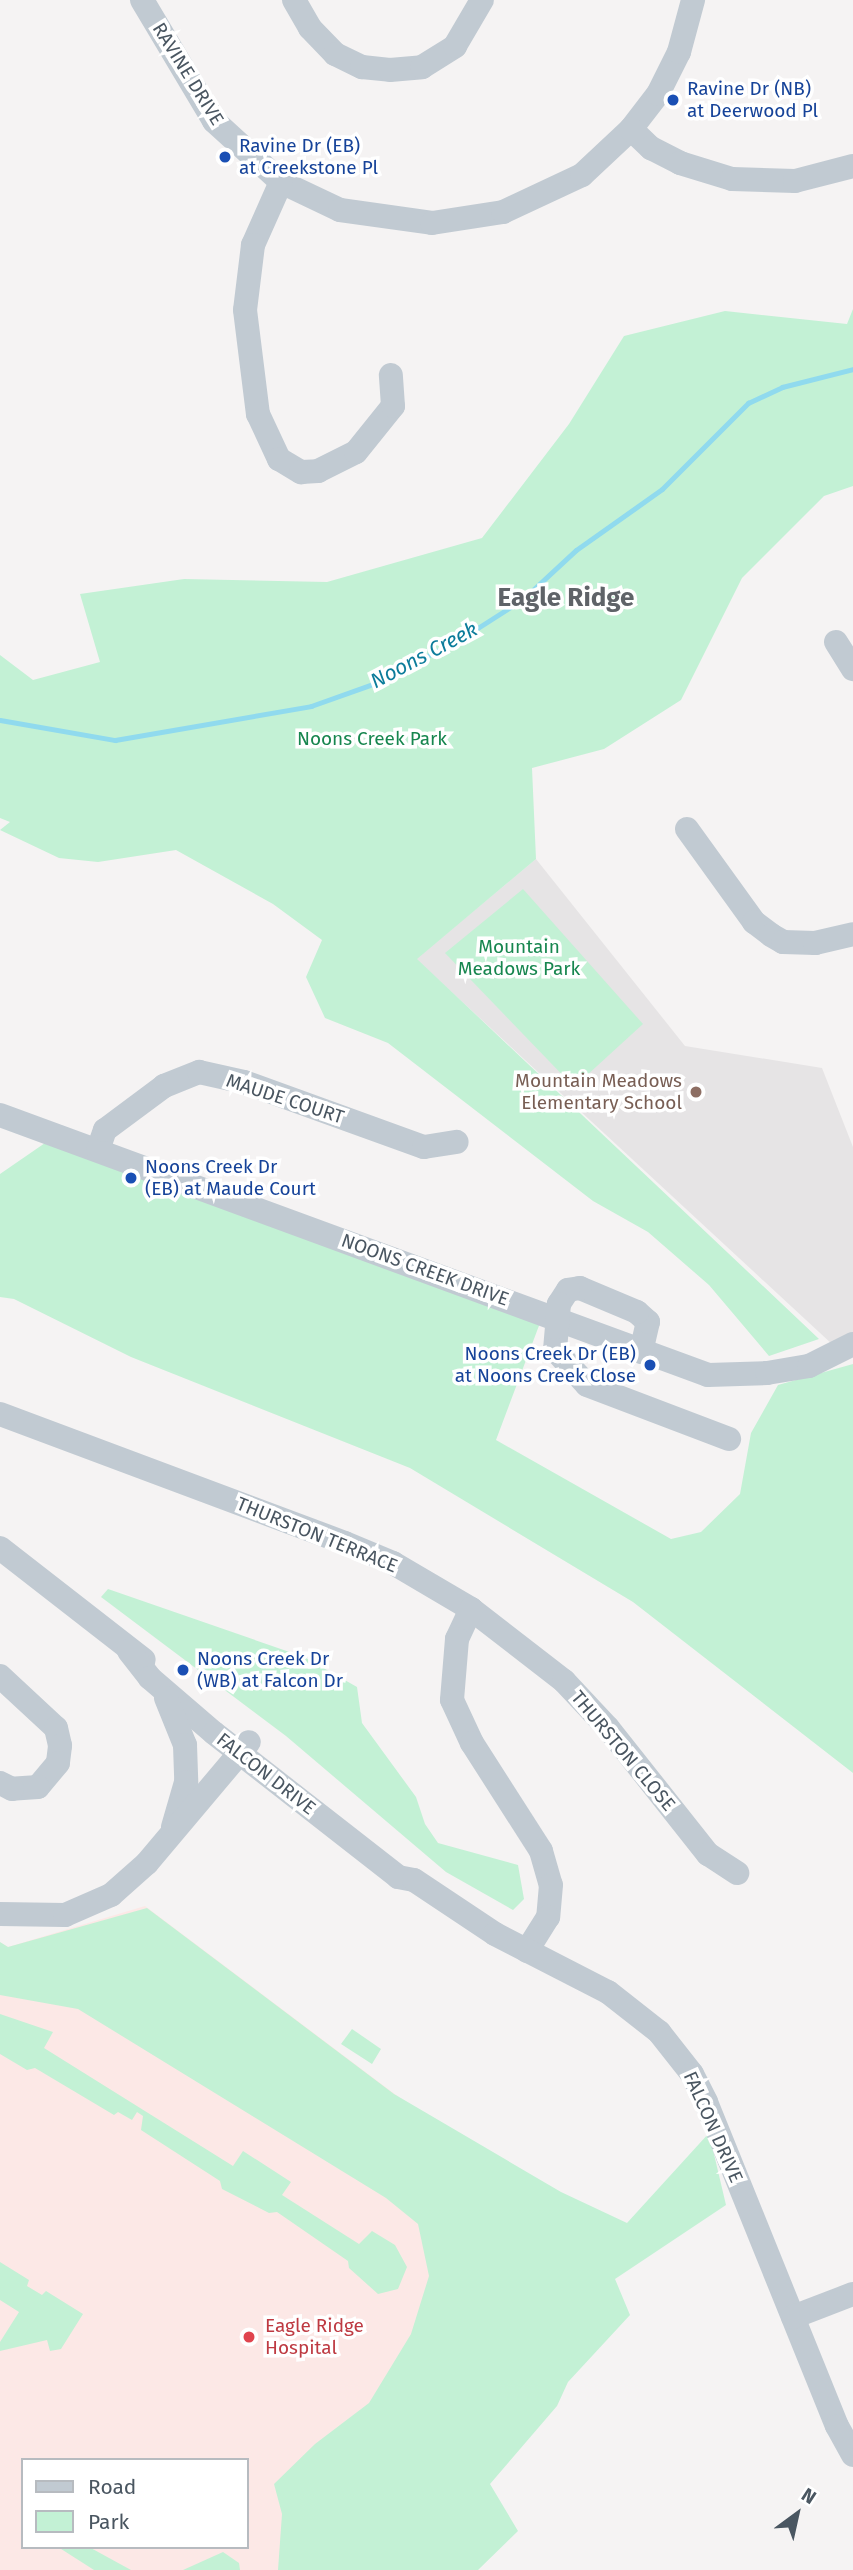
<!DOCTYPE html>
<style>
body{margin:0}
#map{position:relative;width:853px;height:2570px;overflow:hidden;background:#f5f3f3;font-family:"Fira Sans",sans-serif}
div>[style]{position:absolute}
.education>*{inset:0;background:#e6e4e5}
.medical>*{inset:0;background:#fce8e6}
.green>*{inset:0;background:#c3f1d5}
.stream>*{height:5px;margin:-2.5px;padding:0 2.5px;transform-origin:2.5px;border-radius:2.5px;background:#90daee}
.minor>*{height:24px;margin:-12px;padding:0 12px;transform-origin:12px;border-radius:12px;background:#c1cad2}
.dots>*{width:19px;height:19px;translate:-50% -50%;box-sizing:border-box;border:4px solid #fff;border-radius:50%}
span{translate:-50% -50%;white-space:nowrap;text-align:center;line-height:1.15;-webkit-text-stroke:7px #fff;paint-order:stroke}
.street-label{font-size:19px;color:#4a5661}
.transit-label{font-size:19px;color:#164399}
.left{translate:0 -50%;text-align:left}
.right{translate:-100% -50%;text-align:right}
.park-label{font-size:19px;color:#17864f}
.education-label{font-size:19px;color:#785e54}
.health-label{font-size:19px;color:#be3a42}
.water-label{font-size:21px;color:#0c7c9b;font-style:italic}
.district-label{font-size:26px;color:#5f6368;font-weight:700}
.legend{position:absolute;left:21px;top:2458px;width:228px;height:91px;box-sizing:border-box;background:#fff;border:2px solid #b7bbc0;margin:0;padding:9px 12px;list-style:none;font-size:21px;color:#4a5661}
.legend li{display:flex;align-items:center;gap:14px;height:35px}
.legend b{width:35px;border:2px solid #b7bbc0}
.north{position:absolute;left:762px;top:2479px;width:70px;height:70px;-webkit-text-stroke:5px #fff;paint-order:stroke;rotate:33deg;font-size:19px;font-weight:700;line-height:28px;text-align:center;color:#4a5661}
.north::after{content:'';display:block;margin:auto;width:24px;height:32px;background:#4a5661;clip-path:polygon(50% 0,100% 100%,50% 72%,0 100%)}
</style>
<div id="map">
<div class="education">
<i style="clip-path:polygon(536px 859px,685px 1046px,822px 1068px,853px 1147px,853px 1335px,833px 1345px,416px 959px)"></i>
</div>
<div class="medical">
<i style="clip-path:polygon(evenodd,145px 1906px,554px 2214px,391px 2570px,0 2570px,0 1942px,8px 1947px,145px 1906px,23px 2460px,247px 2460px,247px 2547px,23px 2547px,23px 2460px)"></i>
</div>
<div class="green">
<i style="clip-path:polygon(853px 309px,853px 486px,824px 496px,742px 578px,681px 700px,604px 749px,532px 768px,536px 859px,417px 959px,819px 1339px,769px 1356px,709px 1285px,648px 1232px,593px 1201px,388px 1043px,325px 1018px,306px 977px,322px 940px,273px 904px,176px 850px,98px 862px,59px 858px,0 830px,10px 822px,0 818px,0 655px,33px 680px,100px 662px,80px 594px,184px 579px,327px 582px,482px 538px,569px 424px,624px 336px,725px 311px,847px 324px)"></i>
<i style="clip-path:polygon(523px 889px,643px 1024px,574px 1087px,445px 953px)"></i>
<i style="clip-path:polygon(45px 1143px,540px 1323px,496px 1440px,671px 1539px,701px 1532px,740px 1494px,751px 1433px,778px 1385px,853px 1364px,853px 1773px,633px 1602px,410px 1468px,131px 1357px,14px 1299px,0 1297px,0 1174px)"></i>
<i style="clip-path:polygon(108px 1589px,304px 1657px,357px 1687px,362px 1723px,416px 1797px,425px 1824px,438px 1843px,518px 1865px,524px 1899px,513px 1910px,446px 1872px,286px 1736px,101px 1597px)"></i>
<i style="clip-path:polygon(147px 1908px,394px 2094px,561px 2192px,627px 2223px,709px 2133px,726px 2205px,615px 2279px,630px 2315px,568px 2382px,557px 2406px,490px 2484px,518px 2531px,478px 2570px,278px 2570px,282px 2514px,274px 2484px,315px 2444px,369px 2403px,411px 2334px,429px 2276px,418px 2224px,386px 2198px,78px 2009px,0 1995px,0 1942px,8px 1947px)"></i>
<i style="clip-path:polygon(0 2014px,53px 2032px,44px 2048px,233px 2166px,243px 2151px,291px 2182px,282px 2195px,359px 2244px,372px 2231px,395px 2245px,407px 2267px,398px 2289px,378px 2294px,349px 2268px,348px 2261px,277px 2212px,269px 2213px,222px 2189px,220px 2181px,141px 2130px,143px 2116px,137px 2112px,132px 2120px,118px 2112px,114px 2115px,35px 2068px,27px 2070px,0 2054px)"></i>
<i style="clip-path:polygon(352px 2029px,381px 2049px,372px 2064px,341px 2044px)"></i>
<i style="clip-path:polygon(0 2262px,29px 2280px,27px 2286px,42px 2295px,46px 2291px,83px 2314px,61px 2349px,50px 2351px,47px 2340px,0 2351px,0 2342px,19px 2312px,0 2300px)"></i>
<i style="clip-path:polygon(58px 2547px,89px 2547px,131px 2570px,94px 2570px)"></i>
<i style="clip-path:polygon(223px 2552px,239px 2563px,240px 2570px,183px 2570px)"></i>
</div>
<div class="stream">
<i style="left:0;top:720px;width:117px;rotate:9.9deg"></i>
<i style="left:115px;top:740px;width:199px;rotate:-9.8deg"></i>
<i style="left:311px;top:706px;width:66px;rotate:-19.5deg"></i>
<i style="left:373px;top:684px;width:100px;rotate:-27.3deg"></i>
<i style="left:462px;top:638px;width:72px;rotate:-32.6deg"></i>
<i style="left:523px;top:599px;width:72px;rotate:-42.8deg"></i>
<i style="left:576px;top:550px;width:105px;rotate:-35.3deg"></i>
<i style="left:662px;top:489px;width:122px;rotate:-45deg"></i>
<i style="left:748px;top:403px;width:38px;rotate:-25deg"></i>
<i style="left:782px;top:387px;width:73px;rotate:-14.2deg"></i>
</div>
<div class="minor">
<i style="left:142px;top:0;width:141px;rotate:59.2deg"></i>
<i style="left:214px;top:121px;width:91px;rotate:42.3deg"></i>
<i style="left:281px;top:182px;width:65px;rotate:25.4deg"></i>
<i style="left:340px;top:210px;width:93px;rotate:8deg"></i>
<i style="left:432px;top:223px;width:72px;rotate:-8.8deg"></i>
<i style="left:503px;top:212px;width:87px;rotate:-25.1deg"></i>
<i style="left:582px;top:175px;width:67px;rotate:-43.2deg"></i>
<i style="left:631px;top:129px;width:44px;rotate:-52.4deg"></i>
<i style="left:658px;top:94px;width:47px;rotate:-63.4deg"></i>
<i style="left:679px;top:52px;width:54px;rotate:-74.9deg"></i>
<i style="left:294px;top:0;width:32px;rotate:60deg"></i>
<i style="left:310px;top:28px;width:36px;rotate:46deg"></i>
<i style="left:335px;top:54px;width:30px;rotate:26deg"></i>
<i style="left:362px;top:67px;width:28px;rotate:6deg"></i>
<i style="left:390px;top:70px;width:32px;rotate:-5deg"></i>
<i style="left:422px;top:67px;width:39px;rotate:-32deg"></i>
<i style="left:455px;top:46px;width:53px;rotate:-59.6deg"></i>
<i style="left:631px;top:129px;width:28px;rotate:44deg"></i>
<i style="left:651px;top:148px;width:33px;rotate:27deg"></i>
<i style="left:680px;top:163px;width:54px;rotate:17.1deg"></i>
<i style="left:732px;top:179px;width:63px;rotate:1.8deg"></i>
<i style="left:795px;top:181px;width:60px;rotate:-14.5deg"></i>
<i style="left:281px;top:182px;width:69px;rotate:114deg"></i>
<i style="left:253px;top:245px;width:65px;rotate:97deg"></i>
<i style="left:245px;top:310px;width:105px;rotate:82.9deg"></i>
<i style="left:258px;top:414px;width:50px;rotate:65deg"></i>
<i style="left:279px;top:459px;width:26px;rotate:31deg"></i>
<i style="left:301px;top:472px;width:17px;rotate:-3deg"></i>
<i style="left:318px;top:471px;width:42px;rotate:-26.6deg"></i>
<i style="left:356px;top:452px;width:59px;rotate:-51.2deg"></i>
<i style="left:393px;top:406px;width:31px;rotate:-94deg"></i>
<i style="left:836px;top:642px;width:32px;rotate:58deg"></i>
<i style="left:687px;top:829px;width:115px;rotate:54.2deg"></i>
<i style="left:754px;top:922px;width:21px;rotate:37deg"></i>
<i style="left:771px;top:935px;width:14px;rotate:30deg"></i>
<i style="left:783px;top:942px;width:32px;rotate:2deg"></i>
<i style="left:815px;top:943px;width:39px;rotate:-13deg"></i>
<i style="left:0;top:1115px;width:754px;rotate:20.16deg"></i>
<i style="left:708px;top:1375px;width:59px;rotate:-1.9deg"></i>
<i style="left:767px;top:1373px;width:43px;rotate:-9.5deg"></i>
<i style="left:809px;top:1366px;width:49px;rotate:-26.6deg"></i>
<i style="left:98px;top:1150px;width:21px;rotate:-71deg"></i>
<i style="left:105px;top:1130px;width:74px;rotate:-36.7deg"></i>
<i style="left:164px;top:1086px;width:38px;rotate:-22deg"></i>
<i style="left:199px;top:1072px;width:46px;rotate:12.5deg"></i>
<i style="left:244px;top:1082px;width:191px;rotate:19.9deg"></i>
<i style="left:424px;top:1147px;width:33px;rotate:-9deg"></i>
<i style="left:641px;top:1352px;width:31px;rotate:-77deg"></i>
<i style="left:648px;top:1322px;width:15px;rotate:-138deg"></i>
<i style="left:637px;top:1312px;width:62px;rotate:-157.2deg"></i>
<i style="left:580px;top:1288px;width:12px;rotate:171deg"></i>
<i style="left:568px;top:1290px;width:17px;rotate:123deg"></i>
<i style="left:559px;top:1304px;width:46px;rotate:95deg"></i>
<i style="left:555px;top:1350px;width:47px;rotate:47.6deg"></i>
<i style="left:587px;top:1385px;width:152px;rotate:20.8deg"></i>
<i style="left:0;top:1414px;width:368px;rotate:20.5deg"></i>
<i style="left:345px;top:1543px;width:52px;rotate:22.6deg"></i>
<i style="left:393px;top:1563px;width:91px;rotate:30.5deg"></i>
<i style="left:471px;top:1609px;width:118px;rotate:37.7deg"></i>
<i style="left:564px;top:1681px;width:64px;rotate:46.9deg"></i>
<i style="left:608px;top:1728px;width:161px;rotate:51.6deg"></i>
<i style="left:708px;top:1854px;width:35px;rotate:33deg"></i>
<i style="left:0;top:1548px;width:182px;rotate:37.9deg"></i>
<i style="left:471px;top:1609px;width:33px;rotate:115deg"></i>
<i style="left:457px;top:1639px;width:61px;rotate:94.7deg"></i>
<i style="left:452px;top:1700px;width:47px;rotate:65.1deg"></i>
<i style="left:472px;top:1743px;width:128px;rotate:57.4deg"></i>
<i style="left:541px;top:1851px;width:35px;rotate:74deg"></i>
<i style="left:551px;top:1885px;width:32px;rotate:95deg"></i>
<i style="left:548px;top:1917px;width:40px;rotate:122deg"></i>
<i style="left:129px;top:1651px;width:34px;rotate:52deg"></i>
<i style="left:150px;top:1678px;width:84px;rotate:40.7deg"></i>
<i style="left:214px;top:1733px;width:234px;rotate:38deg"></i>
<i style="left:398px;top:1877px;width:16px;rotate:11deg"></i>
<i style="left:414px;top:1880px;width:97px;rotate:33.7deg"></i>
<i style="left:495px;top:1934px;width:127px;rotate:27.2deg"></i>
<i style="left:608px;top:1992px;width:65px;rotate:38.1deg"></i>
<i style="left:659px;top:2032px;width:53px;rotate:51.8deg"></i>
<i style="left:692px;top:2074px;width:31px;rotate:63deg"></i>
<i style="left:706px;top:2102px;width:349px;rotate:68deg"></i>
<i style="left:837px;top:2426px;width:33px;rotate:61deg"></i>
<i style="left:0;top:1676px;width:76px;rotate:42.9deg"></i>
<i style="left:56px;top:1728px;width:18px;rotate:77deg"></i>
<i style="left:60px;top:1746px;width:17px;rotate:97deg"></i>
<i style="left:58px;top:1763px;width:31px;rotate:130deg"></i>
<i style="left:38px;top:1787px;width:26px;rotate:176deg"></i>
<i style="left:12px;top:1789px;width:13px;rotate:-153deg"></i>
<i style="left:166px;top:1698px;width:51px;rotate:68deg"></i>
<i style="left:185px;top:1745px;width:37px;rotate:88deg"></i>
<i style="left:186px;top:1782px;width:47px;rotate:106.1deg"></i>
<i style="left:0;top:1914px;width:65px;rotate:0.9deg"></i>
<i style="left:65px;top:1915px;width:50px;rotate:-23.5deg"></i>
<i style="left:111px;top:1895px;width:48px;rotate:-41.6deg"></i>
<i style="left:147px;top:1863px;width:158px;rotate:-49.9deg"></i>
<i style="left:793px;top:2317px;width:64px;rotate:-21deg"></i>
</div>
<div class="dots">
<i style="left:673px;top:100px;background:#1a4fb4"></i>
<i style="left:225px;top:157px;background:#1a4fb4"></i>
<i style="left:696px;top:1092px;background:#8d6e63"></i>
<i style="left:131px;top:1178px;background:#1a4fb4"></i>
<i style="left:650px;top:1365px;background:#1a4fb4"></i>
<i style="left:183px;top:1670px;background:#1a4fb4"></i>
<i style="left:249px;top:2337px;background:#e0444e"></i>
</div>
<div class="street-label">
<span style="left:188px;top:74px;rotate:58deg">RAVINE DRIVE</span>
<span style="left:285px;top:1099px;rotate:18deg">MAUDE COURT</span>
<span style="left:425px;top:1270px;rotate:20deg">NOONS CREEK DRIVE</span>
<span style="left:317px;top:1535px;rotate:22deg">THURSTON TERRACE</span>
<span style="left:623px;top:1751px;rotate:50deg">THURSTON CLOSE</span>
<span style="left:266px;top:1774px;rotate:38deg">FALCON DRIVE</span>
<span style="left:713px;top:2127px;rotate:66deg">FALCON DRIVE</span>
</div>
<div class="transit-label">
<span class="left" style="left:687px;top:100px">Ravine Dr (NB)<br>at Deerwood Pl</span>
<span class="left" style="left:239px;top:157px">Ravine Dr (EB)<br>at Creekstone Pl</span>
<span class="left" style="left:145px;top:1178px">Noons Creek Dr<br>(EB) at Maude Court</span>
<span class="right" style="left:636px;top:1365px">Noons Creek Dr (EB)<br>at Noons Creek Close</span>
<span class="left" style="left:197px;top:1670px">Noons Creek Dr<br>(WB) at Falcon Dr</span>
</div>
<div class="park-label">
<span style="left:372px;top:739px">Noons Creek Park</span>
<span style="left:519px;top:958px">Mountain<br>Meadows Park</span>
</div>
<div class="education-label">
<span class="right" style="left:682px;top:1092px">Mountain Meadows<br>Elementary School</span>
</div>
<div class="health-label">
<span class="left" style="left:265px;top:2337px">Eagle Ridge<br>Hospital</span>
</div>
<div class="water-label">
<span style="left:424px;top:655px;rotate:-28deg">Noons Creek</span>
</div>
<div class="district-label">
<span style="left:566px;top:598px">Eagle Ridge</span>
</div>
<ul class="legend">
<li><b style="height:9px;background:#c1cad2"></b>Road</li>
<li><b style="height:19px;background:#c3f1d5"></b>Park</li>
</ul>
<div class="north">N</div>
</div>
